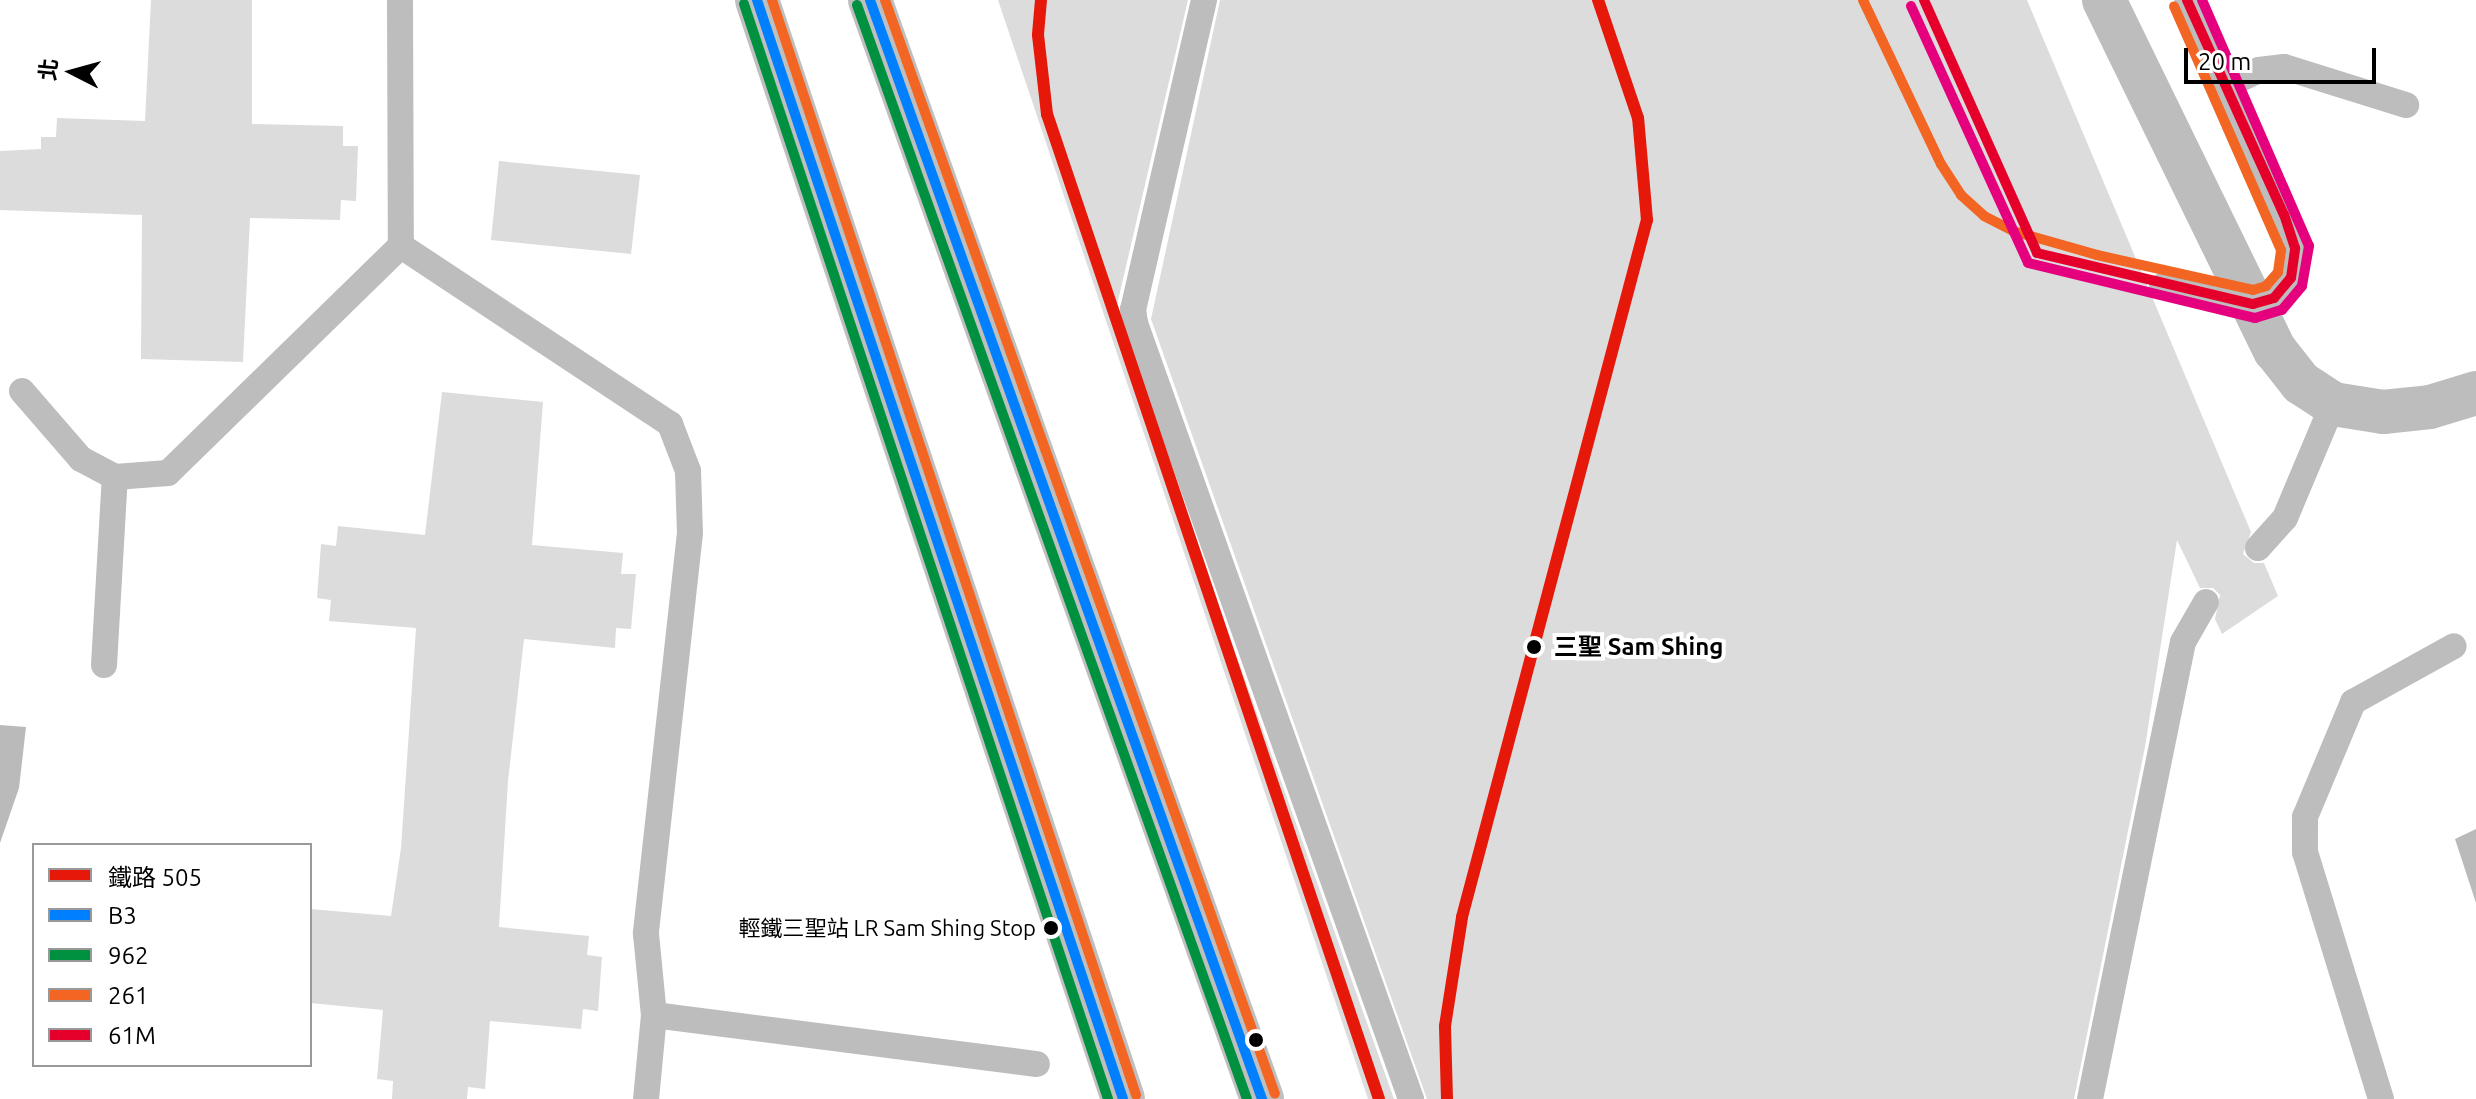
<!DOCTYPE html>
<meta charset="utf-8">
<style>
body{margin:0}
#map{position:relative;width:2476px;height:1099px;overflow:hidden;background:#fff;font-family:Ubuntu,"Noto Sans TC",sans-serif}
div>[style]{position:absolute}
.water>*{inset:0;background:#bababa}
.building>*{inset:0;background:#dcdcdc}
.lane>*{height:26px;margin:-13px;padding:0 13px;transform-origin:13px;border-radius:13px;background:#bdbdbd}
.street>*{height:44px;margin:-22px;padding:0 22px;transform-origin:22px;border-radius:22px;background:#bdbdbd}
.secondary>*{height:44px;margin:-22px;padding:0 22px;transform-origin:22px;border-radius:22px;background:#bfbfbf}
.bus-1>*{height:10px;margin:-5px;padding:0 5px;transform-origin:5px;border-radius:5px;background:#0080ff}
.bus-2>*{height:10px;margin:-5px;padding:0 5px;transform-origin:5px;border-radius:5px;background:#009140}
.bus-3>*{height:10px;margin:-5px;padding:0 5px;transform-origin:5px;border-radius:5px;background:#f26522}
.bus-4>*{height:10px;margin:-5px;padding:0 5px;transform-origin:5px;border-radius:5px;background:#e4002b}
.bus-5>*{height:10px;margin:-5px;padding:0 5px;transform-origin:5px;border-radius:5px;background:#e5007d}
.rail-1>*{height:12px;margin:-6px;padding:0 6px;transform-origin:6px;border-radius:6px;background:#e6180a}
.dots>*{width:22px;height:22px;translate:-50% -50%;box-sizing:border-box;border:4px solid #fff;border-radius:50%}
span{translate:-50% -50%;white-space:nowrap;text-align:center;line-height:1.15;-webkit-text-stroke:8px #fff;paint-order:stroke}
.bus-label{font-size:22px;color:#000}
.right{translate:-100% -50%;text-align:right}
.stop-label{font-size:24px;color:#000;font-weight:700}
.left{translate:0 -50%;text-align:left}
.legend{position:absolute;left:32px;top:843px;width:280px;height:224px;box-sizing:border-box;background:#fff;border:2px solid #999;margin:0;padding:10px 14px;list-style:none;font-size:24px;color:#000}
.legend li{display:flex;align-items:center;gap:16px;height:40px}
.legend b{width:40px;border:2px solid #999}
.north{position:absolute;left:32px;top:32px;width:80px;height:80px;-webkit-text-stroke:6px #fff;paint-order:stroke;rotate:276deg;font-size:22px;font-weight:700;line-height:32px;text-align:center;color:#000}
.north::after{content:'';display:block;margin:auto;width:28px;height:36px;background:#000;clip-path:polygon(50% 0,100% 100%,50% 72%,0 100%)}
.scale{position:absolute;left:2184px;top:48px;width:192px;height:36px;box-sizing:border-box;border:4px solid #000;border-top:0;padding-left:10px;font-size:24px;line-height:28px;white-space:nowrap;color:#000;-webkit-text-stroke:6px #fff;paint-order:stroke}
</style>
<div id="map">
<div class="water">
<i style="clip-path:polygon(0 725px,26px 727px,19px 788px,0 843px)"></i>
<i style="clip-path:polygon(2476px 829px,2476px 903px,2455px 839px)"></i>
</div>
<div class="building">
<i style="clip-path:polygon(151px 0,252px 0,252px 124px,343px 126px,343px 146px,358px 146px,356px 201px,341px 200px,340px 220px,250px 218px,243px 362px,141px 359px,142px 215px,0 210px,0 151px,41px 149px,41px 137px,56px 137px,57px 118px,145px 121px)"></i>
<i style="clip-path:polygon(998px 0,1188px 0,1117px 305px,1119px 325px,1394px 1099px,1368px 1099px)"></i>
<i style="clip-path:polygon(1220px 0,2027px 0,2251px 532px,2243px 554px,2254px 563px,2264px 563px,2278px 596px,2222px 634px,2215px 619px,2220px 595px,2213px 588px,2200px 588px,2177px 540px,2145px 747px,2074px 1099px,1427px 1099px,1151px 319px)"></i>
<i style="clip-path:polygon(499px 161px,640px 175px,631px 254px,491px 240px)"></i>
<i style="clip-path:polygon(442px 392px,543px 402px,532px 545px,623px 553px,621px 574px,636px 574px,631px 629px,616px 628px,615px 648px,524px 639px,508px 781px,499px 927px,589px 936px,587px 955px,602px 957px,598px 1011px,583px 1009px,581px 1029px,490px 1021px,485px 1089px,468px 1087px,467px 1099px,392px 1099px,393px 1081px,377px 1079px,383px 1010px,310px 1003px,310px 909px,391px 916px,401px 848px,416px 628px,329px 621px,331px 600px,317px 598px,321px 544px,336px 546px,338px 526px,425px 535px)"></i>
</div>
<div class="lane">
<i style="left:400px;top:0;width:246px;rotate:89.8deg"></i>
<i style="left:401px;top:246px;width:323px;rotate:33.5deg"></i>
<i style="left:670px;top:424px;width:50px;rotate:69deg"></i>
<i style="left:688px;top:471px;width:62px;rotate:88.2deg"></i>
<i style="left:690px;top:533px;width:403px;rotate:96.3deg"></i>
<i style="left:646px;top:934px;width:81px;rotate:84.4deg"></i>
<i style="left:654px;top:1015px;width:84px;rotate:95.4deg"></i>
<i style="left:1204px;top:0;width:317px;rotate:102.9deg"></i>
<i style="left:1133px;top:309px;width:14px;rotate:82deg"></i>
<i style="left:1135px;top:323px;width:824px;rotate:70.42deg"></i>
<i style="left:2225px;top:86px;width:38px;rotate:-25deg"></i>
<i style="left:2259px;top:70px;width:25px;rotate:-7deg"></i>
<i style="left:2284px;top:67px;width:128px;rotate:17.3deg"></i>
<i style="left:2162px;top:286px;width:93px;rotate:11.2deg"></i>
<i style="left:2253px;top:304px;width:22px;rotate:-16deg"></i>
<i style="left:2274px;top:298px;width:26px;rotate:-50deg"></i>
<i style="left:2291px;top:278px;width:30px;rotate:-82deg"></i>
<i style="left:2295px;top:248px;width:270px;rotate:-113.5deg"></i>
<i style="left:22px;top:391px;width:90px;rotate:49.1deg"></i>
<i style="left:81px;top:459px;width:38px;rotate:28deg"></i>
<i style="left:115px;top:477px;width:53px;rotate:-4.3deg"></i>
<i style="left:168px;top:473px;width:325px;rotate:-44.3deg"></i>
<i style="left:2258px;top:548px;width:40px;rotate:-48deg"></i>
<i style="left:2285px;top:518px;width:124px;rotate:-67.2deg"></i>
<i style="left:104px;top:665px;width:188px;rotate:-86.7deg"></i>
<i style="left:654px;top:1015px;width:386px;rotate:7.3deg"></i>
<i style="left:2090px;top:1099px;width:466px;rotate:-78.5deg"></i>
<i style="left:2183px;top:642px;width:46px;rotate:-60.1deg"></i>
<i style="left:2381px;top:1099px;width:258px;rotate:-107.1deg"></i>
<i style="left:2305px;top:852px;width:35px;rotate:-90deg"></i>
<i style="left:2305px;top:817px;width:125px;rotate:-67.3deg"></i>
<i style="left:2353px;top:702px;width:115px;rotate:-29deg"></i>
</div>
<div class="street">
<i style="left:2104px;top:0;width:390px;rotate:64deg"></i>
<i style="left:2275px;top:350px;width:42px;rotate:51.8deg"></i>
<i style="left:2301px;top:383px;width:38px;rotate:33deg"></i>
<i style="left:2333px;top:404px;width:51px;rotate:9.1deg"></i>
<i style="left:2383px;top:412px;width:47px;rotate:-6.1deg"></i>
<i style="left:2430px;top:407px;width:48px;rotate:-16.9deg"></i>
</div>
<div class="secondary">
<i style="left:757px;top:0;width:1158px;rotate:71.58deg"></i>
<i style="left:870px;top:0;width:1167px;rotate:70.37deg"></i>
</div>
<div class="bus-1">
<i style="left:757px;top:0;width:1158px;rotate:71.58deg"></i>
<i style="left:870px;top:0;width:1167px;rotate:70.37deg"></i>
</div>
<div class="bus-2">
<i style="left:744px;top:4px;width:1154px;rotate:71.61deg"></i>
<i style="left:857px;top:5px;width:1161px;rotate:70.38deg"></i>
</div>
<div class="bus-3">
<i style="left:772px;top:0;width:1154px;rotate:71.61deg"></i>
<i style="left:885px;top:0;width:1161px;rotate:70.38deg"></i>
<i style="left:1863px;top:0;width:182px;rotate:64.6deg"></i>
<i style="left:1941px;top:164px;width:37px;rotate:57deg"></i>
<i style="left:1961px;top:195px;width:31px;rotate:42deg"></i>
<i style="left:1984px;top:216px;width:33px;rotate:27deg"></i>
<i style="left:2013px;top:231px;width:87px;rotate:15.9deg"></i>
<i style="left:2097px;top:255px;width:160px;rotate:12.6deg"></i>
<i style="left:2253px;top:290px;width:14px;rotate:-17deg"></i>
<i style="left:2266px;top:286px;width:18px;rotate:-49deg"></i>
<i style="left:2278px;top:272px;width:22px;rotate:-82deg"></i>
<i style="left:2281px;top:250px;width:266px;rotate:-113.7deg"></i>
</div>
<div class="bus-4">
<i style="left:1924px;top:0;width:277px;rotate:65.9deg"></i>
<i style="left:2037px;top:253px;width:222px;rotate:13.3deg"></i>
<i style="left:2253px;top:304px;width:22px;rotate:-16deg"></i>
<i style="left:2274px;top:298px;width:26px;rotate:-50deg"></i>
<i style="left:2291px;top:278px;width:30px;rotate:-82deg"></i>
<i style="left:2295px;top:248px;width:35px;rotate:-108deg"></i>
<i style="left:2284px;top:215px;width:236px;rotate:-114.3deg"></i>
</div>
<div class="bus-5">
<i style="left:1911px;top:6px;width:282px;rotate:65.5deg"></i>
<i style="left:2028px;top:263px;width:234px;rotate:13.6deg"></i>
<i style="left:2255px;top:318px;width:28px;rotate:-17deg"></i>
<i style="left:2282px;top:310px;width:31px;rotate:-50deg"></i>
<i style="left:2302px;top:286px;width:41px;rotate:-80.1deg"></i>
<i style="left:2309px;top:246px;width:268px;rotate:-113.5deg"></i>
</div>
<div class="rail-1">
<i style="left:1041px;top:0;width:35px;rotate:95deg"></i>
<i style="left:1038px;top:35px;width:80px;rotate:83.5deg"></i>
<i style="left:1047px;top:114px;width:1039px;rotate:71.37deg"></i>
<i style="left:1447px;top:1099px;width:73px;rotate:-91.6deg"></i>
<i style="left:1445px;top:1026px;width:110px;rotate:-81.1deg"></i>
<i style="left:1462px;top:917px;width:721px;rotate:-75.14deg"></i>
<i style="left:1647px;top:220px;width:102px;rotate:-95deg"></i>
<i style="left:1638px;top:118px;width:125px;rotate:-108.7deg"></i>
</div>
<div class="dots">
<i style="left:1534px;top:647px;background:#000"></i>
<i style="left:1051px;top:928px;background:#000"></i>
<i style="left:1256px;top:1040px;background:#000"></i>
</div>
<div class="bus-label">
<span class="right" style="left:1036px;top:928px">輕鐵三聖站 LR Sam Shing Stop</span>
</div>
<div class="stop-label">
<span class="left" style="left:1554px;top:647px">三聖 Sam Shing</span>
</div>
<ul class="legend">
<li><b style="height:10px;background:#e6180a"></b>鐵路 505</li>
<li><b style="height:10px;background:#0080ff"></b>B3</li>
<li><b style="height:10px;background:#009140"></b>962</li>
<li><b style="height:10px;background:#f26522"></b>261</li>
<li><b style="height:10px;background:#e4002b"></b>61M</li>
</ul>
<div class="north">北</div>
<div class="scale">20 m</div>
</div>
